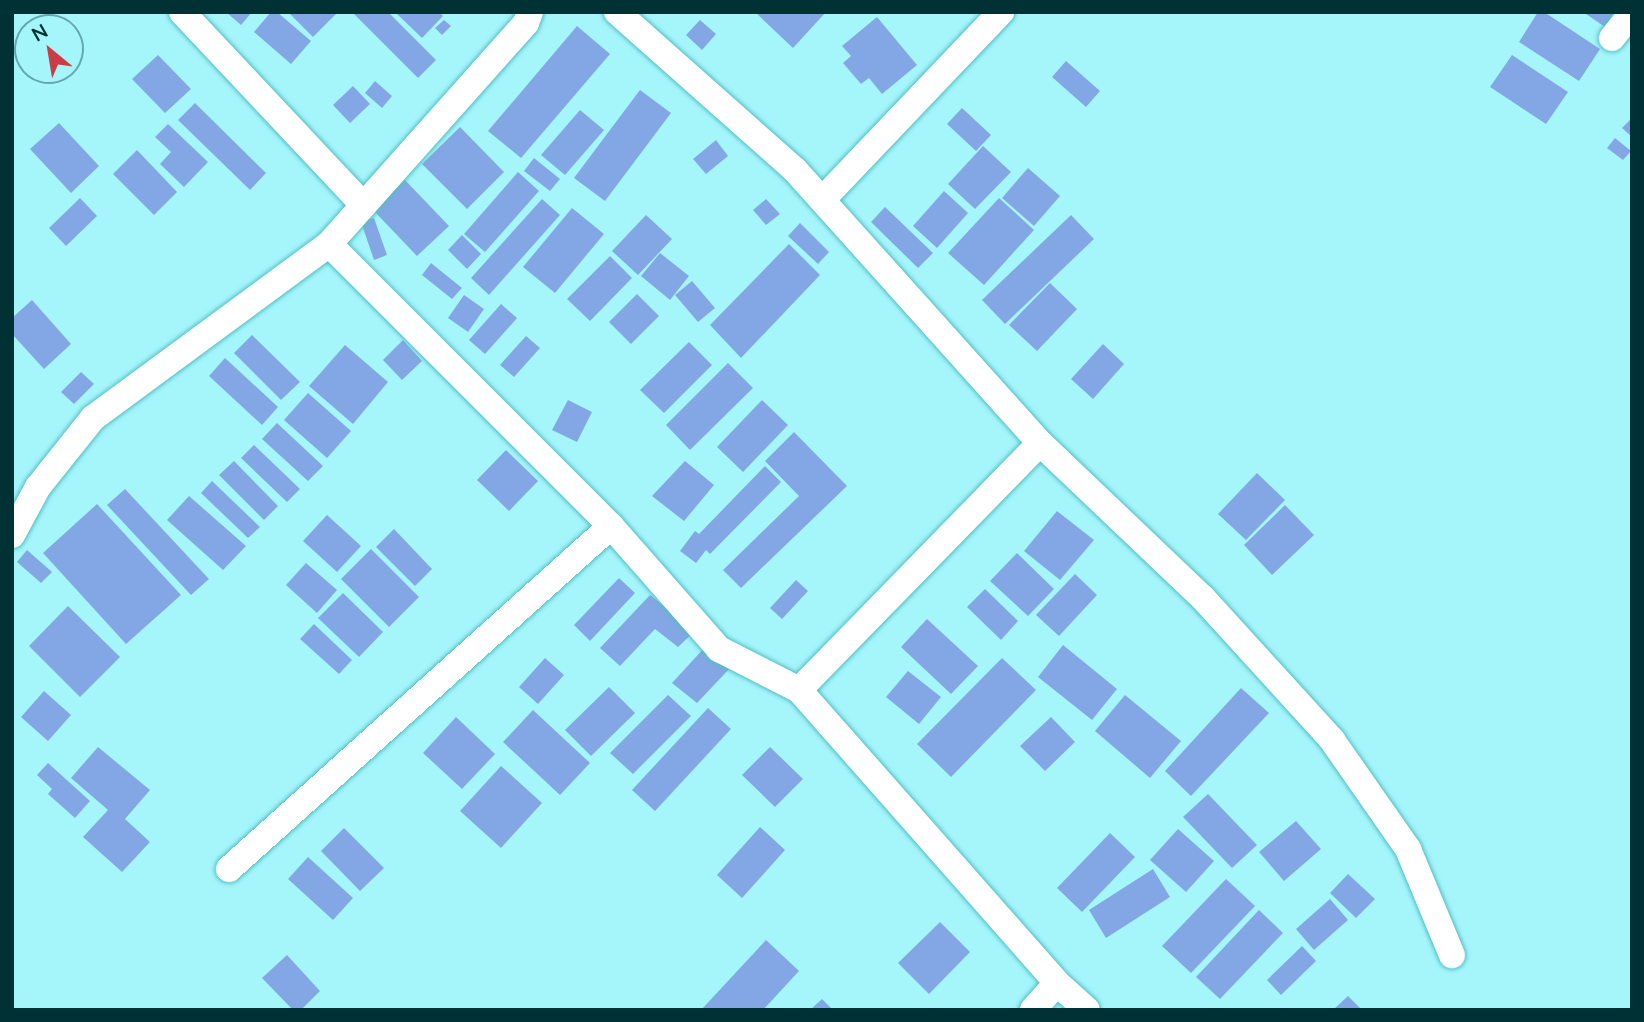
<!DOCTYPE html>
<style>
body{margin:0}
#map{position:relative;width:1644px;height:1022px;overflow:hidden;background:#a5f6fb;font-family:Lato,sans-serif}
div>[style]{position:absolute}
.building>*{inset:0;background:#83a7e4}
.roads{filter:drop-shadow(0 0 2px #52bec5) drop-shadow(0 0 2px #52bec5)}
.street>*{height:26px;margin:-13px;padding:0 13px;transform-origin:13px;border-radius:13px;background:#fff}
span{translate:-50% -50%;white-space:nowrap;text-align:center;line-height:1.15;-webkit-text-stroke:5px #a5f6fb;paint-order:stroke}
.frame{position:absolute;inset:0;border:14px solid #003235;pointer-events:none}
.north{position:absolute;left:14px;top:14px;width:70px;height:70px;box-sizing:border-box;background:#a5f6fb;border:2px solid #63a8ac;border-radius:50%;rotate:330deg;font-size:19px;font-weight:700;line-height:28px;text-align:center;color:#003235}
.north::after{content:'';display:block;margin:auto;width:24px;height:32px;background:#cb3c46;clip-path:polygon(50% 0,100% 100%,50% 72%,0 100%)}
</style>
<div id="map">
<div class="building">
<i style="clip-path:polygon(226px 12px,252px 12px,241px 25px)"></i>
<i style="clip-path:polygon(271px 12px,277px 12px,311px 41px,291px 64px,254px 32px)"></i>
<i style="clip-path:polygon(288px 12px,338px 12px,313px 37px)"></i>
<i style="clip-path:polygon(352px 12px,388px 12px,436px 60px,418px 78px)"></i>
<i style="clip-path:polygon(395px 12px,439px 12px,443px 16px,422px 38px)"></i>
<i style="clip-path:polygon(755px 12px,826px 12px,793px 48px)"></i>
<i style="clip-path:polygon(1538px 12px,1544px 12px,1600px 49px,1579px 81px,1519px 42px)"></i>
<i style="clip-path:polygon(1583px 12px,1614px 12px,1605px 27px)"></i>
<i style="clip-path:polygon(877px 17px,917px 65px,882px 94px,869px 78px,861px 84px,843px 63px,851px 56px,842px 46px)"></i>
<i style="clip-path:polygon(444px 20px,451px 26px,442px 35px,435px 28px)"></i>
<i style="clip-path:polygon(700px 20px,716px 34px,702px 50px,686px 35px)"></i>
<i style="clip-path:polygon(577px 26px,610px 54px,521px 158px,488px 131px)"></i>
<i style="clip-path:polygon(158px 55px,191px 89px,165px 113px,132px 79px)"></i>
<i style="clip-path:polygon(1512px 55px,1568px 92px,1546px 124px,1490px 87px)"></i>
<i style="clip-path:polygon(1066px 61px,1100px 91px,1086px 107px,1052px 77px)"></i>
<i style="clip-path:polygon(375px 81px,392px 96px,382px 108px,365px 93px)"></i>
<i style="clip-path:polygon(353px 86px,370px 104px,350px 123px,333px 105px)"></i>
<i style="clip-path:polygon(640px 90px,671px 113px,605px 201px,574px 178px)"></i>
<i style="clip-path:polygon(195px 103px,266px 173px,250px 190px,178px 120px)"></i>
<i style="clip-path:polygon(962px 108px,991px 135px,976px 151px,947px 124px)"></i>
<i style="clip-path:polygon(580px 110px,604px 130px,565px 175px,541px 155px)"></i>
<i style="clip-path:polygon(1632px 118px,1632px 137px,1622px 128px)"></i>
<i style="clip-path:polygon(59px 123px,99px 166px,71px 193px,30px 149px)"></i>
<i style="clip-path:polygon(168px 124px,208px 162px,184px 187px,160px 164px,171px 152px,155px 137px)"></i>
<i style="clip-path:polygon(460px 127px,504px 172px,467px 209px,422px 164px)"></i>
<i style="clip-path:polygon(1615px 138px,1631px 151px,1623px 160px,1607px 148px)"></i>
<i style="clip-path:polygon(716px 140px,728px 156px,706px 174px,693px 159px)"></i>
<i style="clip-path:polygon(983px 146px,1011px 172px,975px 209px,948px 184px)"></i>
<i style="clip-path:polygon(137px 150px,177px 192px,154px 215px,113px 174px)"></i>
<i style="clip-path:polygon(534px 158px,560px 179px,550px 191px,524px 171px)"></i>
<i style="clip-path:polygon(1028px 168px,1060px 196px,1034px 226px,1002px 198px)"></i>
<i style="clip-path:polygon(518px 172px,539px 191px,485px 252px,464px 234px)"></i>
<i style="clip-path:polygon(405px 180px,449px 226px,417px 256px,373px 210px)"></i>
<i style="clip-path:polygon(944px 191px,968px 213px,937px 248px,913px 226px)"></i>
<i style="clip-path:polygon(80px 198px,97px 216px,66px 246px,49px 228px)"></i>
<i style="clip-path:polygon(999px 198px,1034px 230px,984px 285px,948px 253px)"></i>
<i style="clip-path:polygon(542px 199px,560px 215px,489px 295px,471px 278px)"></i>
<i style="clip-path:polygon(766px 199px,780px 214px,766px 225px,753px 210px)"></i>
<i style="clip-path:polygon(885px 207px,933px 253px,918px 268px,871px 222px)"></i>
<i style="clip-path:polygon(572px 208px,604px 234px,555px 293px,523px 267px)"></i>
<i style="clip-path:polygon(646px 215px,672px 239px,638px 275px,612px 251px)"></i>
<i style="clip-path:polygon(1071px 215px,1094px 239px,1005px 324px,982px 300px)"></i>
<i style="clip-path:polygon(374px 218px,387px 255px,374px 260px,361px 222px)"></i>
<i style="clip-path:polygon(800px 223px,829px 252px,818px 264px,788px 236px)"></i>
<i style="clip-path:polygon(462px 235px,481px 254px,467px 269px,448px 250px)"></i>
<i style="clip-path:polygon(789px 244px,820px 275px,741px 358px,710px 325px)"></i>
<i style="clip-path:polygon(660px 253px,689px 276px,670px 300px,641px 276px)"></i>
<i style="clip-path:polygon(610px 256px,632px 278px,590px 321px,567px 299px)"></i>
<i style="clip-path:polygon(431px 263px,462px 288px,452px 299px,422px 275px)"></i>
<i style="clip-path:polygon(692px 281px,715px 308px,698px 322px,675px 295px)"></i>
<i style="clip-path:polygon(1050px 283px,1077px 309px,1037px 351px,1009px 325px)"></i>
<i style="clip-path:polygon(637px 294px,659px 316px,631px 344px,609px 322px)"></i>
<i style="clip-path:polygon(464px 295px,484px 309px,468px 332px,448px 318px)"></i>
<i style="clip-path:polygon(32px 300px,71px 344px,44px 369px,12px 334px,12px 318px)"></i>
<i style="clip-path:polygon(501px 304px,517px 318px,485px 354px,469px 340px)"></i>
<i style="clip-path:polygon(252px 335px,300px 382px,281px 400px,234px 353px)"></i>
<i style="clip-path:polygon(526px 336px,540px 348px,514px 377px,500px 365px)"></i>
<i style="clip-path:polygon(403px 340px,422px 361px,402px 380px,383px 360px)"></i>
<i style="clip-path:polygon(689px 342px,712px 365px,664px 413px,640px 390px)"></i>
<i style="clip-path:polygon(1103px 344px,1124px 364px,1093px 399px,1071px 379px)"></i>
<i style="clip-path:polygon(345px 345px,388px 382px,353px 424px,309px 386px)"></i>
<i style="clip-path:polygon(225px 358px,278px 407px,262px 425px,209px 376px)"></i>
<i style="clip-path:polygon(728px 363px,753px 388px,690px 450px,666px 425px)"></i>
<i style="clip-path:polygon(81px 372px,94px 384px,74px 404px,61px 392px)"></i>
<i style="clip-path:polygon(308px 393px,351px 431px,327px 458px,284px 420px)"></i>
<i style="clip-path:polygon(568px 400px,592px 412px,577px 442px,552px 430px)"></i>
<i style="clip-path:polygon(762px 400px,788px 425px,743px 472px,717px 447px)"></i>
<i style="clip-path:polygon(277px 423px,323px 466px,308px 481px,262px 439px)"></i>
<i style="clip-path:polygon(794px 432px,847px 486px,741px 588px,723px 570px,799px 496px,765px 461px)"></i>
<i style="clip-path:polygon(254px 445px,300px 489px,287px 502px,241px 458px)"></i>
<i style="clip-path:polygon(506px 450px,538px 481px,509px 511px,477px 480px)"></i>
<i style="clip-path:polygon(234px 461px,278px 506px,264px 520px,219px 475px)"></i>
<i style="clip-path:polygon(685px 461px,714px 485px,684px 521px,652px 496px)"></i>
<i style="clip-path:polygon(765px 466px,781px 482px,710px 554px,706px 550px,696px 563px,680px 551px,695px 531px,699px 534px)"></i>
<i style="clip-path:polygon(1257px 473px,1285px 500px,1246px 540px,1218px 514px)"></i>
<i style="clip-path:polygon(212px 481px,260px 527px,248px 538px,201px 493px)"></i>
<i style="clip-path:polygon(125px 489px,209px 579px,191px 595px,107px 505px)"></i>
<i style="clip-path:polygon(189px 496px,246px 546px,223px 570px,167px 520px)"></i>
<i style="clip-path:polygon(97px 504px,181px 595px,126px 644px,43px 553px)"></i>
<i style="clip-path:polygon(1285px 505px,1314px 535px,1272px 575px,1244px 545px)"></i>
<i style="clip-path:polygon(1057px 511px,1094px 540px,1060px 580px,1024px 551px)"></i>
<i style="clip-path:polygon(327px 515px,361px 546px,337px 572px,303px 541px)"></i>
<i style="clip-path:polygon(394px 529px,432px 569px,415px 586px,376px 547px)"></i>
<i style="clip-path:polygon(371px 549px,419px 597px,389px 627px,341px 579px)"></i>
<i style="clip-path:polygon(27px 550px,52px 572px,41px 583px,17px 562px)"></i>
<i style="clip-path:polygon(1017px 553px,1054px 589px,1028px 616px,990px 581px)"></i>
<i style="clip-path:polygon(306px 563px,337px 590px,317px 613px,286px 585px)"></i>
<i style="clip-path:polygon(1075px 574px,1097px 595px,1059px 636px,1036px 615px)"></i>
<i style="clip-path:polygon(619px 578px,635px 593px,590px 641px,574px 625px)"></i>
<i style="clip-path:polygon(796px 580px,808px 591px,782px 619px,770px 608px)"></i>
<i style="clip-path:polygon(985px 589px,1018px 621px,1001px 640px,967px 607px)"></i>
<i style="clip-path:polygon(343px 593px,383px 632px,359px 657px,318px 618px)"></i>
<i style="clip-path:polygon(650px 595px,695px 631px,678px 647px,655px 629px,620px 666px,600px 648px)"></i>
<i style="clip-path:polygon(68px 606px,120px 657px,80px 697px,29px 646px)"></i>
<i style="clip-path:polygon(927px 619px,978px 666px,951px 694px,901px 647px)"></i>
<i style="clip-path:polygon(314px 624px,352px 660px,339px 674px,300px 639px)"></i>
<i style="clip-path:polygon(1063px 645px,1117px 689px,1092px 720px,1038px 677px)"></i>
<i style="clip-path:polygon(706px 646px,731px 667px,697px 703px,672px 683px)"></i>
<i style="clip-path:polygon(545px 658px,564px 675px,538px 704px,519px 687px)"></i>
<i style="clip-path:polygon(1002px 658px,1036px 690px,951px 777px,917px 744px)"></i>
<i style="clip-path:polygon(908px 671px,941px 697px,919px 724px,886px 697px)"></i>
<i style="clip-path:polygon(609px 687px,635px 713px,591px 756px,565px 730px)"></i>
<i style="clip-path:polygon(1241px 688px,1269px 713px,1191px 796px,1165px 771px)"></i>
<i style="clip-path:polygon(44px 691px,71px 715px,48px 741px,21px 717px)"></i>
<i style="clip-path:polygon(668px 695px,691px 716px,633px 774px,610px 753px)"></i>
<i style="clip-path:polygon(1125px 695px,1181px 741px,1150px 778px,1095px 731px)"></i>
<i style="clip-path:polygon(708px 708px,731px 729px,655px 811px,632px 790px)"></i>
<i style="clip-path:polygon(533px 710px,590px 763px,560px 795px,503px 742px)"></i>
<i style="clip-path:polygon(456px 717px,495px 754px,462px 789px,423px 753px)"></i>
<i style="clip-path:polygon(1051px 717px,1075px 742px,1045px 771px,1020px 746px)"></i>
<i style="clip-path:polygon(98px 747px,150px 790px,125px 819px,150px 842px,122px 872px,83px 837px,108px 810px,71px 778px)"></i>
<i style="clip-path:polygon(770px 747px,803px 779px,775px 807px,742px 775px)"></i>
<i style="clip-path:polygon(48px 763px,90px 801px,75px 818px,48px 794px,52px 789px,37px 775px)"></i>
<i style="clip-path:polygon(501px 766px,542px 803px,501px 848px,460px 811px)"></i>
<i style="clip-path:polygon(1208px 794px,1257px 845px,1232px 868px,1183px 817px)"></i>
<i style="clip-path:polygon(1296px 821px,1321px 849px,1284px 881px,1259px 852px)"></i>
<i style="clip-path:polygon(760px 827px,785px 850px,742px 898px,717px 875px)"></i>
<i style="clip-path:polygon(344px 828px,384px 868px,360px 891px,321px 851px)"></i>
<i style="clip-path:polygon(1178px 829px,1214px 861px,1186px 892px,1150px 860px)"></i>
<i style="clip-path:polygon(1110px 833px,1135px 857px,1082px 912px,1057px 888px)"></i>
<i style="clip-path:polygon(308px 857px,353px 898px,333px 920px,288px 879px)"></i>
<i style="clip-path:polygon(1153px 869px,1170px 897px,1106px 938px,1089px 910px)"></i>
<i style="clip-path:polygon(1348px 874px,1375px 899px,1356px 918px,1330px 893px)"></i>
<i style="clip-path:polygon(1226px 879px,1255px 906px,1191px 973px,1162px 946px)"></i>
<i style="clip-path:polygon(1330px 899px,1348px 920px,1314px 950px,1296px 929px)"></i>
<i style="clip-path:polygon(1259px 910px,1283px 933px,1220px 999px,1196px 977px)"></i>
<i style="clip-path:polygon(940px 922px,970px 952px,929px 994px,898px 963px)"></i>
<i style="clip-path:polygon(766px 940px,799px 971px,763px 1010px,701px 1010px)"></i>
<i style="clip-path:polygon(1302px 946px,1316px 961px,1281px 995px,1267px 980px)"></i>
<i style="clip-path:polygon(287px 955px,320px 991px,301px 1010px,293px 1010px,262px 978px)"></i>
<i style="clip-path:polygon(1348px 996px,1362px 1010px,1333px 1010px)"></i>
<i style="clip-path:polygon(822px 999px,833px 1010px,810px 1010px)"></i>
</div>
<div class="roads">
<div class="street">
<i style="left:182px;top:12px;width:265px;rotate:46.8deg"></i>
<i style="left:530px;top:12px;width:12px;rotate:110deg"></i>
<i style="left:526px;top:23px;width:296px;rotate:131.7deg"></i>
<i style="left:329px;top:244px;width:399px;rotate:45deg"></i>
<i style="left:611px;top:526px;width:164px;rotate:48.7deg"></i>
<i style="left:719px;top:649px;width:90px;rotate:27.1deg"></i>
<i style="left:799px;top:690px;width:390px;rotate:48.6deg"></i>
<i style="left:1057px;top:983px;width:36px;rotate:132deg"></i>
<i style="left:617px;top:12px;width:238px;rotate:41.6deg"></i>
<i style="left:795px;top:170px;width:367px;rotate:48.1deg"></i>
<i style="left:1040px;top:443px;width:225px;rotate:43.6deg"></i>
<i style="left:1203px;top:598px;width:192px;rotate:47.7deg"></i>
<i style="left:1332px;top:740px;width:133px;rotate:55.1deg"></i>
<i style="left:1408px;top:849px;width:115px;rotate:67.5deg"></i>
<i style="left:1612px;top:38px;width:32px;rotate:-51deg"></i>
<i style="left:822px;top:200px;width:260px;rotate:-46.4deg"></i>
<i style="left:12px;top:535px;width:55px;rotate:-61.6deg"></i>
<i style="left:38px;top:487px;width:88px;rotate:-51.4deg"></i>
<i style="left:93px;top:418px;width:293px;rotate:-36.4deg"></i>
<i style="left:799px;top:690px;width:345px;rotate:-45.7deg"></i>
<i style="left:229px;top:869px;width:513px;rotate:-41.92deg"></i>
<i style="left:1057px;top:983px;width:40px;rotate:42deg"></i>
</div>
</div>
<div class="frame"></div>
<div class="north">N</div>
</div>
